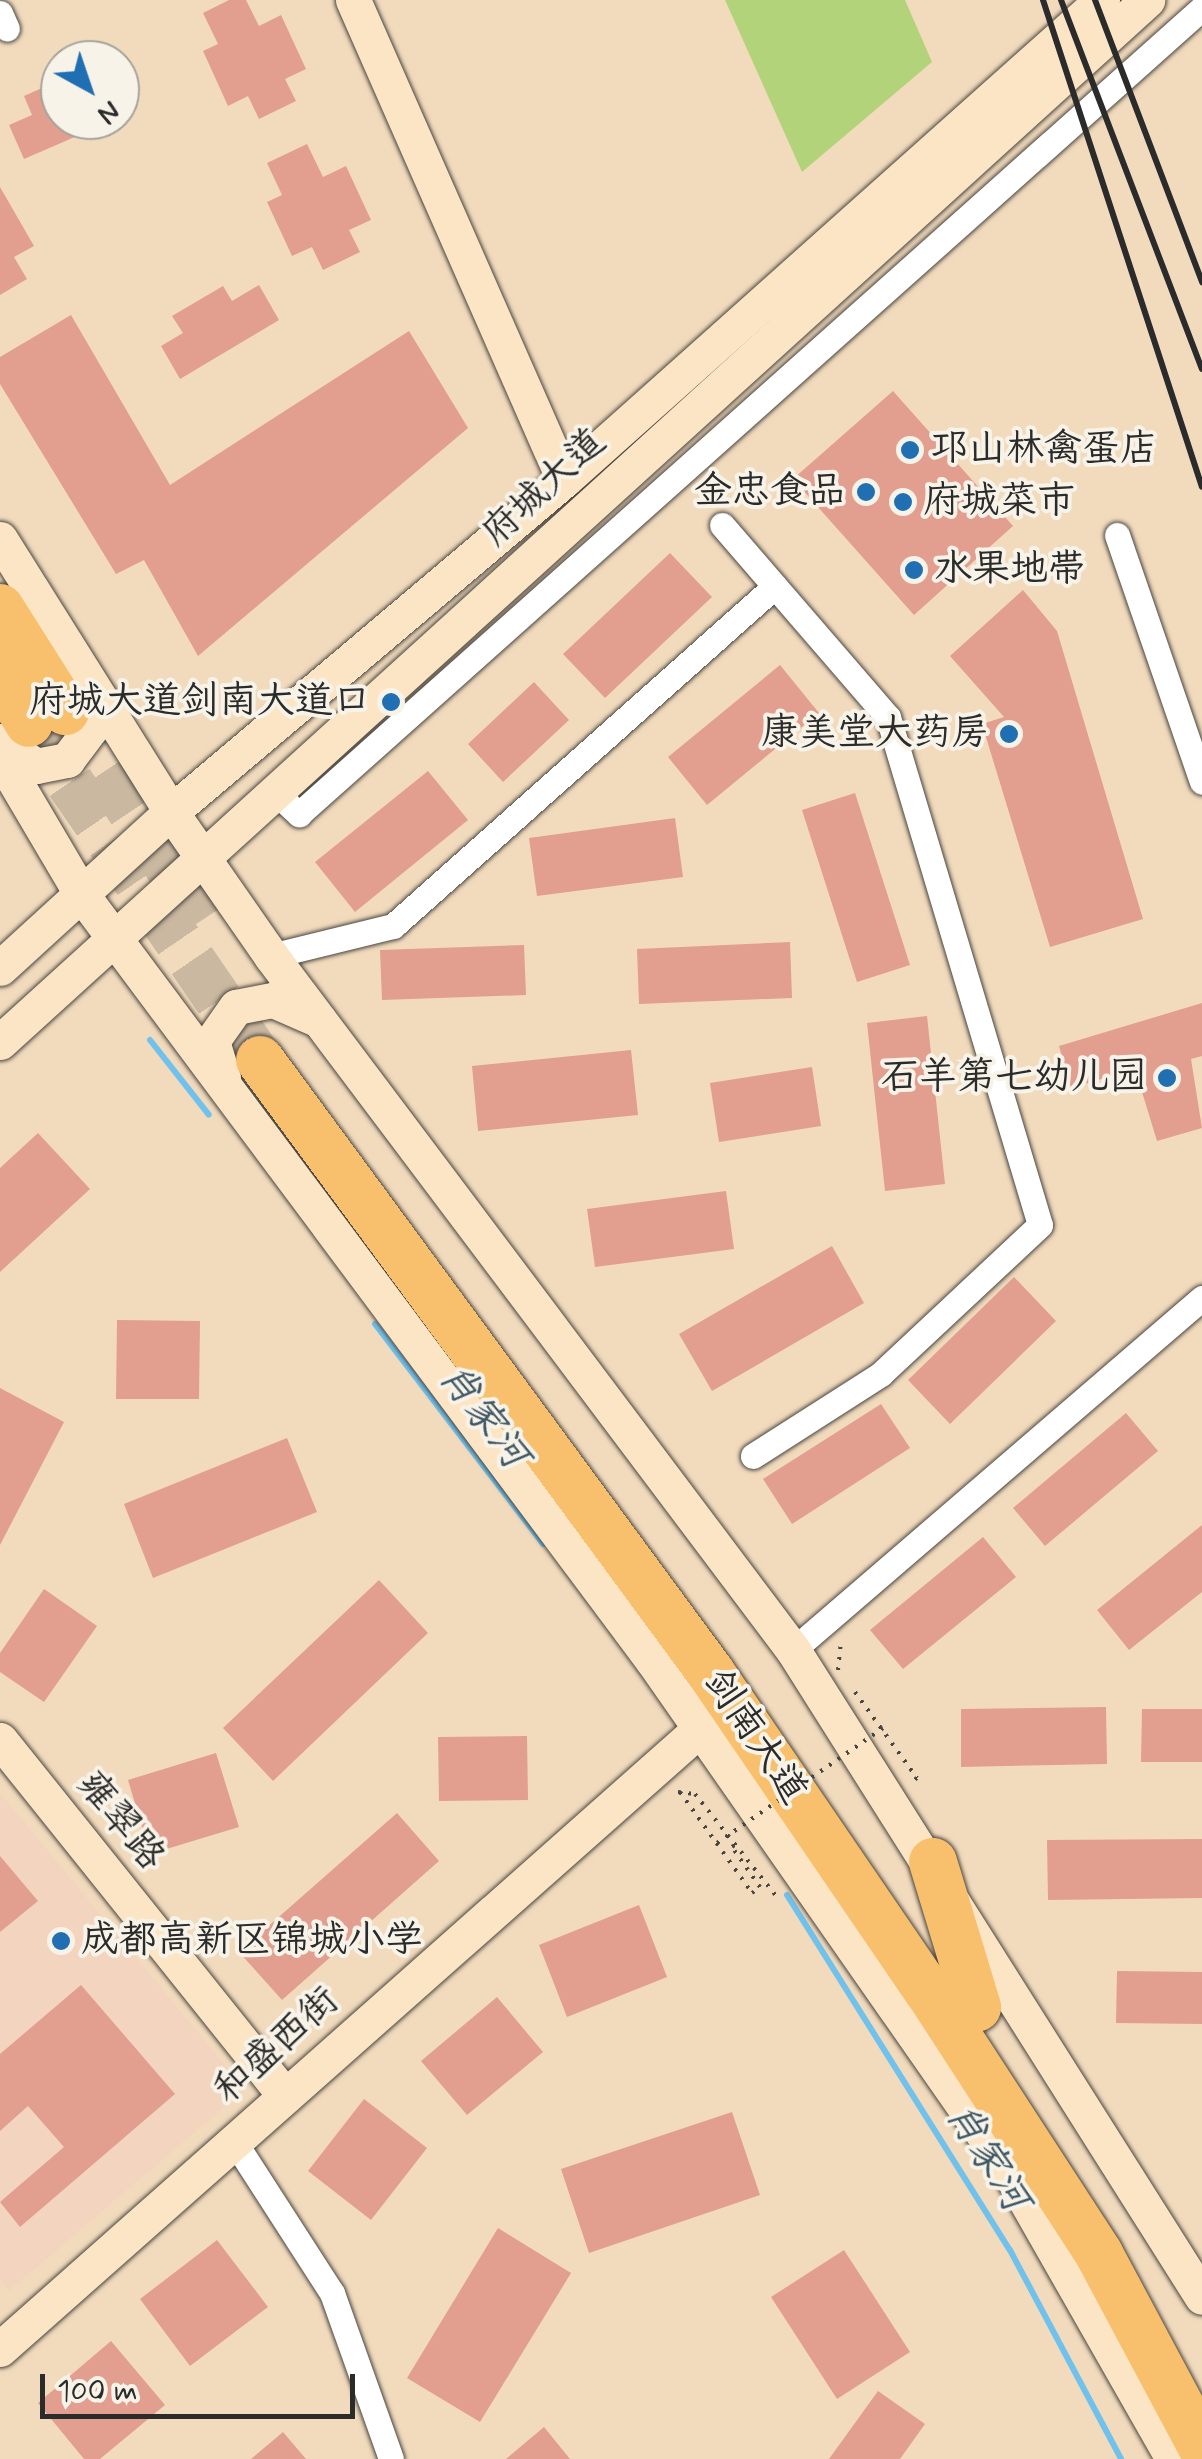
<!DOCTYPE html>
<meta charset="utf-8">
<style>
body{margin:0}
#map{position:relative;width:1202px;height:2459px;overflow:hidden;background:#f2dbbd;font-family:Mynerve,"LXGW WenKai TC",sans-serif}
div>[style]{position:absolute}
.built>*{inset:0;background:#f3d4bf}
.green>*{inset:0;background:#b3d37b}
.stream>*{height:6px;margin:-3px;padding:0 3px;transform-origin:3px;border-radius:3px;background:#70c2ec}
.building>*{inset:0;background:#e29e8f}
.highway-tunnel>*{height:48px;margin-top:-24px;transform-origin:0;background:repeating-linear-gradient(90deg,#cab8a0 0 48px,transparent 0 72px)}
.path>*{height:4px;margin-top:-2px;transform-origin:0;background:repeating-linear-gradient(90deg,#494541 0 2.5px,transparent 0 10.5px)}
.roads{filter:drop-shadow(0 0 2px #494541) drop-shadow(0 0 2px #494541)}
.street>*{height:25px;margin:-12.5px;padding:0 12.5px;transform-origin:12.5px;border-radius:12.5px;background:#fff}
.secondary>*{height:35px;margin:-17.5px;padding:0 17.5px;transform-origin:17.5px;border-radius:17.5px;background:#fce5c4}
.highway>*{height:48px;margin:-24px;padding:0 24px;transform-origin:24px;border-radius:24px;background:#f8bf6c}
.rail>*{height:6px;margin:-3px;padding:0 3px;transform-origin:3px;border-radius:3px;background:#2b2b2b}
.path-bridge>*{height:4px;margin-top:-2px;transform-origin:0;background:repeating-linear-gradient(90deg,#494541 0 2.5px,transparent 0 10.5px)}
.dots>*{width:28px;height:28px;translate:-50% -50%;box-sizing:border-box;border:5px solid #f7f3e8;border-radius:50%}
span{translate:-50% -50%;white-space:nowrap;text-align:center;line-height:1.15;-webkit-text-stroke:8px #f7f3e8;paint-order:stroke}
.poi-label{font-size:38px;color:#2b2b2b}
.left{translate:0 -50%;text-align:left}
.right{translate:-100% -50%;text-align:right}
.street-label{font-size:38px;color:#2b2b2b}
.water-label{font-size:40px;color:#405865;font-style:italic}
.north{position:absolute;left:40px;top:40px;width:100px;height:100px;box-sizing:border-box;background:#f7f3e8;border:2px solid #a5a39c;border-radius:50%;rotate:140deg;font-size:28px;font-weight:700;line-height:40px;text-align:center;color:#2b2b2b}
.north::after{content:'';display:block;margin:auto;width:35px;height:45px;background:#1f6fb2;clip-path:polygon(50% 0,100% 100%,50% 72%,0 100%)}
.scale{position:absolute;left:40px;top:2374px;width:315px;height:45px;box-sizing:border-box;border:5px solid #2b2b2b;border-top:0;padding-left:12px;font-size:30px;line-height:35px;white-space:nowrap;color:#2b2b2b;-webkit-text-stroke:8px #f7f3e8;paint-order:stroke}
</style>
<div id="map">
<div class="built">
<i style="clip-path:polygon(0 1793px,245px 2089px,9px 2291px,0 2280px)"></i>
</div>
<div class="green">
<i style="clip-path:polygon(725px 0,905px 0,932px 62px,802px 172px)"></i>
</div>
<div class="stream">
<i style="left:150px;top:1040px;width:95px;rotate:51.8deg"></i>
<i style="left:375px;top:1324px;width:277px;rotate:52.6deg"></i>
<i style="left:787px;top:1895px;width:419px;rotate:57.9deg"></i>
<i style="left:1010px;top:2250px;width:237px;rotate:62deg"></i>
</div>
<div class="building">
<i style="clip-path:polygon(229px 0,246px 0,259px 26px,281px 15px,306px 69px,285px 79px,296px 101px,259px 119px,248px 96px,228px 106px,203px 51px,218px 44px,203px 13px)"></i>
<i style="clip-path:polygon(60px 80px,60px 120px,114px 120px,24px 159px,9px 125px,32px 115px,24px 96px)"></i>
<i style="clip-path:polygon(307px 144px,323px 177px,346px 166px,371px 220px,349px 230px,360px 252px,323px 270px,312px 247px,292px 256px,267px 202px,282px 195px,267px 163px)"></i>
<i style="clip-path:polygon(0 187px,34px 246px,14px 257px,27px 279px,0 295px)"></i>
<i style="clip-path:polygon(259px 285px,279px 320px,180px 379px,161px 346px,183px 333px,172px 316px,223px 286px,232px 301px)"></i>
<i style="clip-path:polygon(71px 315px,170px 485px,409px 331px,468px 428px,198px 656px,144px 560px,116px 574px,0 384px,0 357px)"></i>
<i style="clip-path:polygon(893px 391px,1013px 526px,914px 615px,793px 479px)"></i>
<i style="clip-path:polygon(670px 553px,712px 597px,605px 698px,563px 654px)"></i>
<i style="clip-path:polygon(1023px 590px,1057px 631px,1143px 919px,1050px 947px,982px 724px,1004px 717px,950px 656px)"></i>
<i style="clip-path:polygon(780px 665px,819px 713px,707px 805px,668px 757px)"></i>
<i style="clip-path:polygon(534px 682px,569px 720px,503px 782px,468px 744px)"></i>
<i style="clip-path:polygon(428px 771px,468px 820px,355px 912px,315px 862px)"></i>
<i style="clip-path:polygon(855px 793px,910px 965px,857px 982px,802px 810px)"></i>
<i style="clip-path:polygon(675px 818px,683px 877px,537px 896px,529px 838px)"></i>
<i style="clip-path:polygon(790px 942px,792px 998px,639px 1004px,637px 949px)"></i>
<i style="clip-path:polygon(524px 945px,526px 995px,382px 1000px,380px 950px)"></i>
<i style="clip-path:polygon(1202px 1003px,1202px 1056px,1191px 1059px,1202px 1128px,1157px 1141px,1135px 1069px,1071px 1088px,1059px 1046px)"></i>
<i style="clip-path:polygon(927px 1016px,945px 1184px,885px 1191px,867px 1023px)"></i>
<i style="clip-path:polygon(631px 1050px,638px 1115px,478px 1131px,472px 1066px)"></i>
<i style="clip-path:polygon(812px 1067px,821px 1126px,719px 1142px,710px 1083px)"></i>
<i style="clip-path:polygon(38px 1133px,90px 1189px,0 1272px,0 1168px)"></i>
<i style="clip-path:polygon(726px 1191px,734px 1249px,595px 1267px,587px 1209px)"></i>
<i style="clip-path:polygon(832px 1246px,864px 1303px,712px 1391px,679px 1334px)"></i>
<i style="clip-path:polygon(1014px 1277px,1056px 1321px,950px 1424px,908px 1380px)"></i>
<i style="clip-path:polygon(117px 1320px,200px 1321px,199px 1399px,116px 1399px)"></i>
<i style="clip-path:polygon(0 1388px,64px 1422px,0 1545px)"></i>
<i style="clip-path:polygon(881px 1404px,910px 1448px,792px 1524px,763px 1479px)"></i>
<i style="clip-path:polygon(1126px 1413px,1158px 1451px,1045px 1546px,1013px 1508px)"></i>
<i style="clip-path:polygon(287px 1438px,317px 1512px,153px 1578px,124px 1504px)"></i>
<i style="clip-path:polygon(1202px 1525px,1202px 1592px,1129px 1650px,1097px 1610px)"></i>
<i style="clip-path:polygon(983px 1537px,1016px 1577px,903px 1669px,870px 1630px)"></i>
<i style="clip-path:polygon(379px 1580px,428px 1633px,273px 1781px,223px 1728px)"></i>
<i style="clip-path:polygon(44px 1589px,97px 1626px,44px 1702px,0 1672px,0 1653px)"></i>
<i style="clip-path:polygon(1106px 1707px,1107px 1764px,961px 1767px,961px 1709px)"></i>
<i style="clip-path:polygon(1142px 1709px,1202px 1709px,1202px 1762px,1141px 1762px)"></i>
<i style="clip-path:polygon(527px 1736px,528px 1800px,439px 1801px,438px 1737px)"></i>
<i style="clip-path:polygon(216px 1753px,239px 1827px,150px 1854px,128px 1780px)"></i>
<i style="clip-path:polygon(397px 1813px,439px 1861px,282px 2000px,239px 1952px)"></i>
<i style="clip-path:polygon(1202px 1839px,1202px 1898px,1048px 1900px,1047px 1840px)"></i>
<i style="clip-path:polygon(0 1856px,38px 1901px,0 1932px)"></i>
<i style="clip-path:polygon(639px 1905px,667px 1977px,567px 2017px,539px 1945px)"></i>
<i style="clip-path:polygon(1117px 1971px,1202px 1972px,1202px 2024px,1116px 2023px)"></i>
<i style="clip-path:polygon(81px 1985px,175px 2094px,20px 2227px,0 2202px,64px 2147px,28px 2106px,0 2131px,0 2054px)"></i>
<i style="clip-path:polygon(497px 1997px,543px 2052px,467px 2115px,421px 2061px)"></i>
<i style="clip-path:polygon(364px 2099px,427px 2148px,371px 2220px,308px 2171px)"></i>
<i style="clip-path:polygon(732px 2112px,760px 2195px,589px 2253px,561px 2169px)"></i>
<i style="clip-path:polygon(498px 2228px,571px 2273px,480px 2422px,407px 2378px)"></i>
<i style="clip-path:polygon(217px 2240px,268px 2307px,190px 2366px,140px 2299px)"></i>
<i style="clip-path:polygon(844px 2250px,910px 2352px,837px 2399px,771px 2297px)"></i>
<i style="clip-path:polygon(111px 2341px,165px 2405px,100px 2459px,84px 2459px,38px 2403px)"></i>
<i style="clip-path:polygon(878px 2391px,925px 2424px,900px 2459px,829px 2459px)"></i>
<i style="clip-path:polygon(544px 2427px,570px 2459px,506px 2459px)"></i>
<i style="clip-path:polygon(283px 2432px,306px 2459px,251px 2459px)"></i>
</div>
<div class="highway-tunnel">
<i style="left:65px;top:711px;width:250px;rotate:56.4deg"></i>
<i style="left:29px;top:723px;width:409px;rotate:55.6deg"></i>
</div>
<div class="path">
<i style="left:838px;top:1670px;width:30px;rotate:-84deg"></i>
<i style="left:855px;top:1692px;width:106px;rotate:54.2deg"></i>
<i style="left:917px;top:1778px;width:7px;rotate:146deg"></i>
<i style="left:678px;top:1792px;width:17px;rotate:7deg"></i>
<i style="left:695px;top:1794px;width:132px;rotate:51.5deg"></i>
<i style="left:680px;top:1792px;width:124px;rotate:54.5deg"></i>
<i style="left:752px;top:1893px;width:10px;rotate:-37deg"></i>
<i style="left:760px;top:1887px;width:49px;rotate:-125deg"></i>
<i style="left:732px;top:1847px;width:8px;rotate:-40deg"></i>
</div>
<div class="roads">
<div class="street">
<i style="left:0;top:13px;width:17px;rotate:66deg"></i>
<i style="left:722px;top:525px;width:254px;rotate:49.2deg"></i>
<i style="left:888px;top:717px;width:530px;rotate:73.34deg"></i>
<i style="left:1040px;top:1225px;width:218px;rotate:136.9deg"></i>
<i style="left:881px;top:1374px;width:152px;rotate:147.4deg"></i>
<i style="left:1117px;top:535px;width:261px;rotate:71deg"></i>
<i style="left:275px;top:792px;width:33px;rotate:43deg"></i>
<i style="left:299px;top:814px;width:1210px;rotate:-41.75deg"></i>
<i style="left:271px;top:956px;width:126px;rotate:-13.8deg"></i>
<i style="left:393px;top:926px;width:511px;rotate:-41.67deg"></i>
<i style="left:793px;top:1650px;width:540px;rotate:-40.72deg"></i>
<i style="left:234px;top:2141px;width:181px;rotate:57.2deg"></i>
<i style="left:332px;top:2293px;width:176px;rotate:70.4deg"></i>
</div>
<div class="secondary">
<i style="left:353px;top:0;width:524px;rotate:66.27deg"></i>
<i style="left:0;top:539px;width:322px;rotate:57.9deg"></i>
<i style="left:171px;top:812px;width:175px;rotate:55.2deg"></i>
<i style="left:271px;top:956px;width:868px;rotate:53.05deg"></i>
<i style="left:793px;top:1650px;width:765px;rotate:57.7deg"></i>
<i style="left:0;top:741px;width:44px;rotate:34.8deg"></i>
<i style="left:36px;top:766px;width:32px;rotate:-11deg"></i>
<i style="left:67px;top:760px;width:40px;rotate:-53deg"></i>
<i style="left:91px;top:728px;width:47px;rotate:-101.1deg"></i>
<i style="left:0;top:756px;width:161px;rotate:59.5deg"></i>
<i style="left:82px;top:895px;width:955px;rotate:53.3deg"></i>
<i style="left:653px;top:1661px;width:622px;rotate:55.08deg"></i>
<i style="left:1009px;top:2171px;width:331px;rotate:60.3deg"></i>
<i style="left:0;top:968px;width:231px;rotate:-42.4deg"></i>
<i style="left:171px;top:812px;width:514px;rotate:-40.19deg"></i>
<i style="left:564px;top:480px;width:721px;rotate:-41.74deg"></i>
<i style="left:0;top:1042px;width:1550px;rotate:-42.25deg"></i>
<i style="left:223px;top:1077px;width:38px;rotate:-107deg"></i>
<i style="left:212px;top:1041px;width:42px;rotate:-54.8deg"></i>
<i style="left:236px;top:1007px;width:38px;rotate:-11deg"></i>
<i style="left:273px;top:1000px;width:50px;rotate:23.5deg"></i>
<i style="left:0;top:1740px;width:456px;rotate:51.3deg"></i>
<i style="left:0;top:2349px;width:937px;rotate:-41.54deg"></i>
</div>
<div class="highway">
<i style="left:0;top:608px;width:122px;rotate:57.7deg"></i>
<i style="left:0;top:676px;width:55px;rotate:58.3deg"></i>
<i style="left:260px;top:1060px;width:761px;rotate:53.66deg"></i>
<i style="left:711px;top:1673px;width:386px;rotate:55.7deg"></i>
<i style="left:929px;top:1992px;width:312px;rotate:57deg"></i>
<i style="left:1099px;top:2254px;width:219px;rotate:61.9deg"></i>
<i style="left:933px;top:1862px;width:152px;rotate:73.1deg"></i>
</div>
</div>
<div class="rail">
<i style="left:1043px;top:0;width:512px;rotate:71.92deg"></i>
<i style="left:1061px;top:0;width:395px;rotate:69.1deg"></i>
<i style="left:1095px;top:0;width:302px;rotate:69.2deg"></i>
</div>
<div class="path-bridge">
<i style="left:717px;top:1843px;width:202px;rotate:-34.7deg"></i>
</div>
<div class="dots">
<i style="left:910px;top:450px;background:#1f6fb2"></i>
<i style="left:866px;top:492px;background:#1f6fb2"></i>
<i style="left:903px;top:502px;background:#1f6fb2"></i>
<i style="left:914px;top:570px;background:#1f6fb2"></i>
<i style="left:391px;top:702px;background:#1f6fb2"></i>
<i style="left:1009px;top:734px;background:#1f6fb2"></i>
<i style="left:1167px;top:1078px;background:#1f6fb2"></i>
<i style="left:61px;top:1941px;background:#1f6fb2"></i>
</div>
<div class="poi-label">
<span class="left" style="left:930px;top:450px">邛山林禽蛋店</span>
<span class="right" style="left:846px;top:492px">金忠食品</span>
<span class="left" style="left:923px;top:502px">府城菜市</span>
<span class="left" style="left:934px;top:570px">水果地带</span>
<span class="right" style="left:371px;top:702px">府城大道剑南大道口</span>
<span class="right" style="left:989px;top:734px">康美堂大药房</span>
<span class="right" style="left:1147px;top:1078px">石羊第七幼儿园</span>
<span class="left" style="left:81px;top:1941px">成都高新区锦城小学</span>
</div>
<div class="street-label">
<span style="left:544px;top:488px;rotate:-43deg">府城大道</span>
<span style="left:755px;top:1737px;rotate:56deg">剑南大道</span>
<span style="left:120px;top:1821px;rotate:51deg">雍翠路</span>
<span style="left:277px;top:2046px;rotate:-42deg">和盛西街</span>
</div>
<div class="water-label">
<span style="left:483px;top:1416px;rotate:53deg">肖家河</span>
<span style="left:987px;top:2157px;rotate:58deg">肖家河</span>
</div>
<div class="north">N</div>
<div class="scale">100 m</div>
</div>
